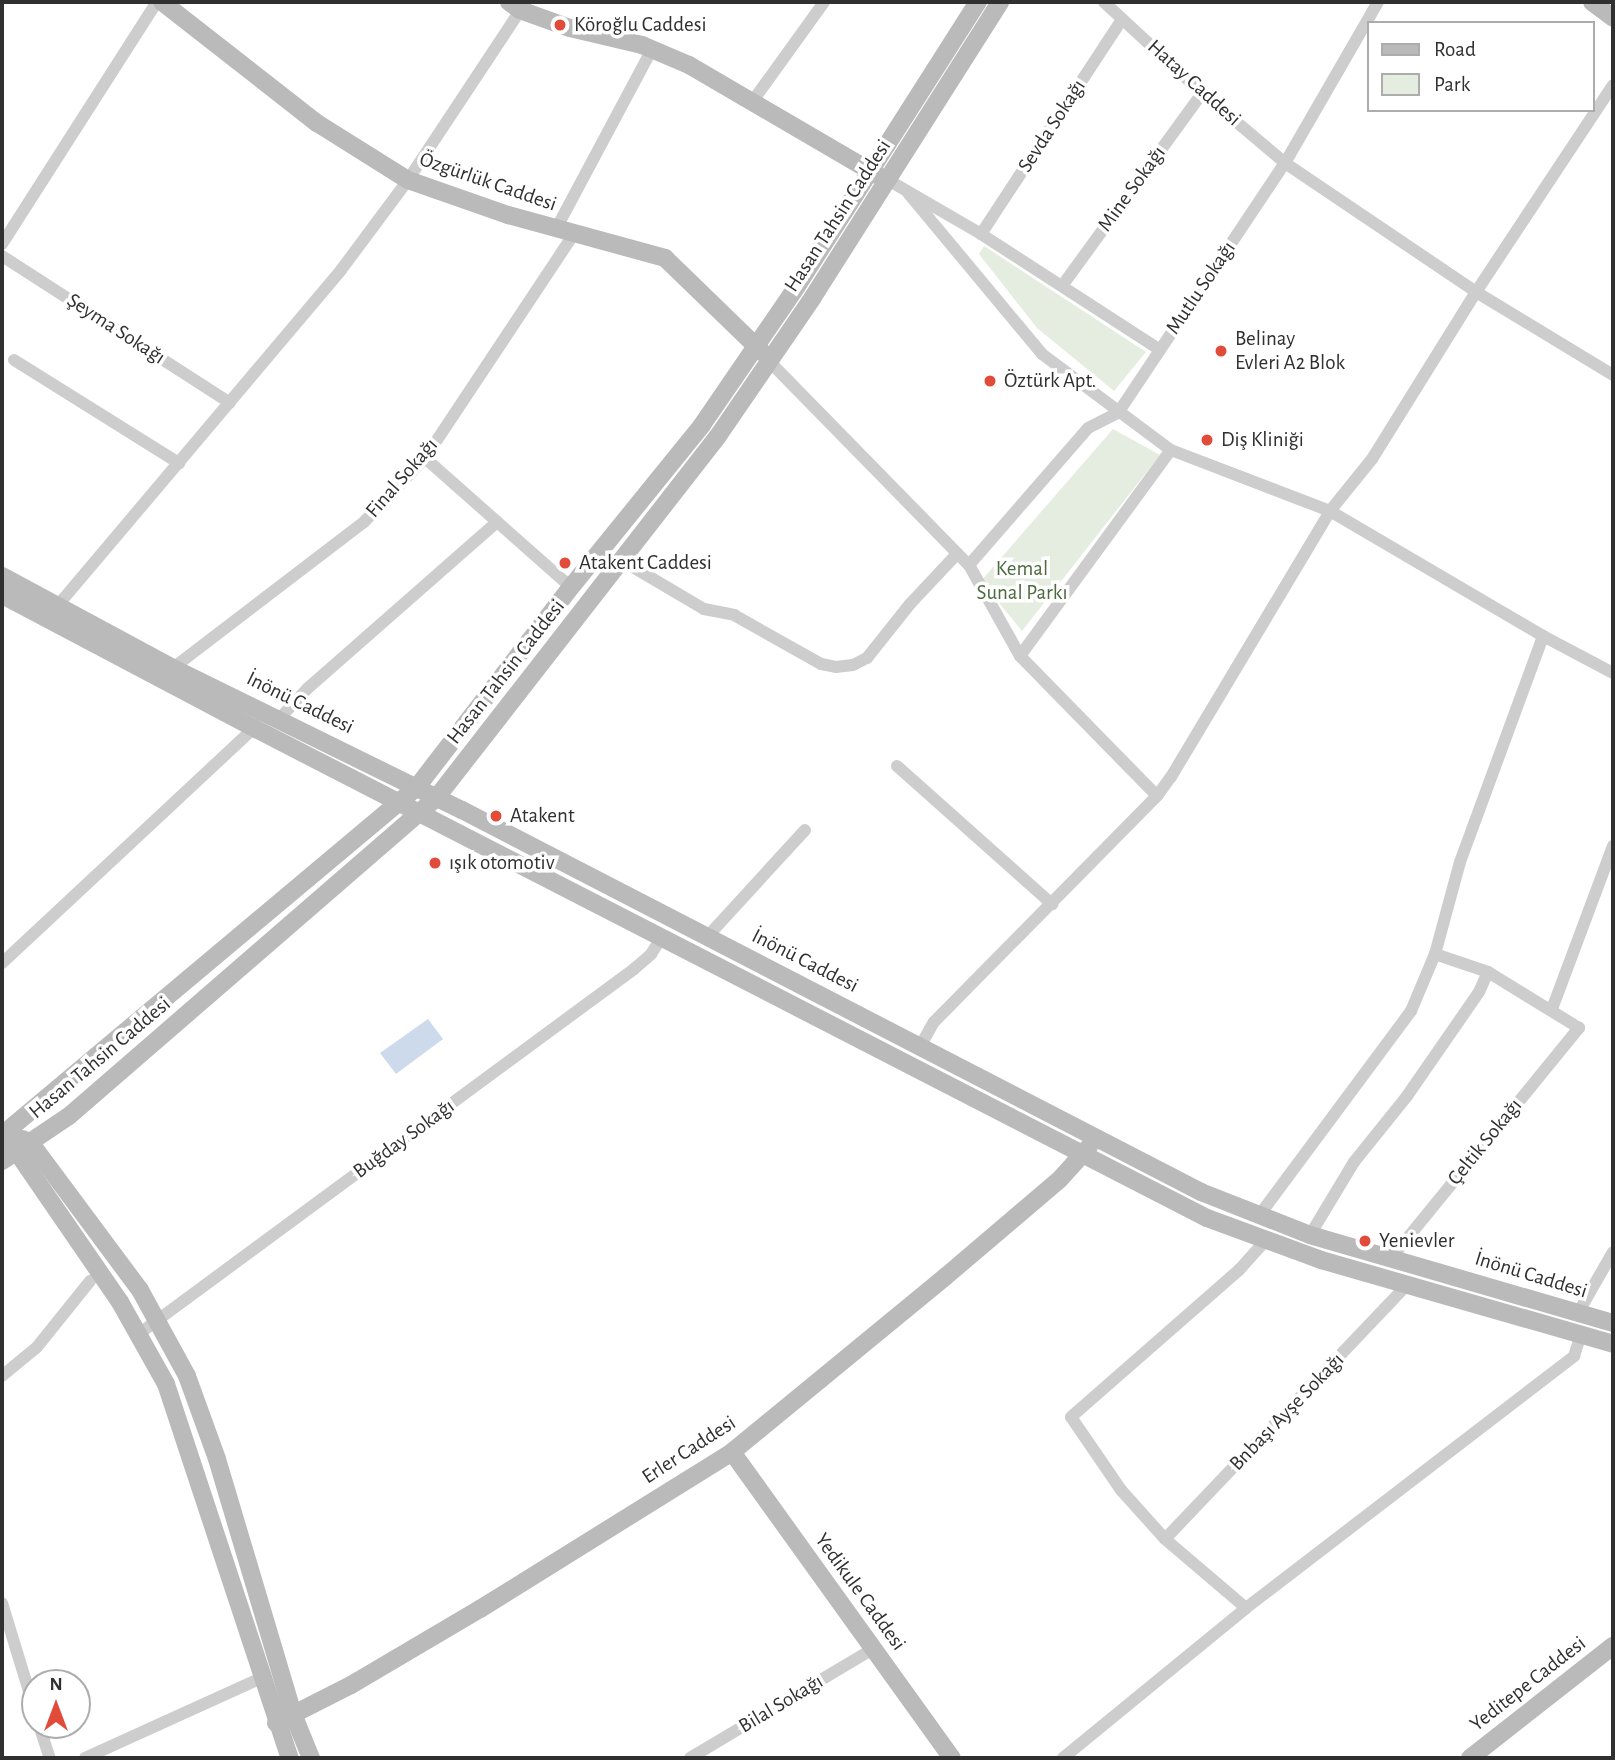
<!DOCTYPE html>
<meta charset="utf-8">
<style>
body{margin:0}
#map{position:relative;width:1615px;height:1760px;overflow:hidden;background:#fff;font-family:"Alegreya Sans",sans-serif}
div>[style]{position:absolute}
.green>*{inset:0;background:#e4eddf}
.water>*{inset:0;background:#ccdaec}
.street>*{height:12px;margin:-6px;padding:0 6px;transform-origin:6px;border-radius:6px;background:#cdcdcd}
.secondary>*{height:18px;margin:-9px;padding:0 9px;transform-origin:9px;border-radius:9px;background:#bababa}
.dots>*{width:19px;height:19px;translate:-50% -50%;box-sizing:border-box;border:4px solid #fff;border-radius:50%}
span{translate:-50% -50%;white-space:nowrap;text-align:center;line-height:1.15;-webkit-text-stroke:7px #fff;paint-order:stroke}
.poi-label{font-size:21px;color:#303030}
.left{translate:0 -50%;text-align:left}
.street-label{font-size:21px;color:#303030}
.park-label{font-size:21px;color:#4b6b3e}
.frame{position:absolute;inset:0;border:4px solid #303030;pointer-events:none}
.legend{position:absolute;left:1367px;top:21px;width:228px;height:91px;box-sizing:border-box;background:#fff;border:2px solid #acacac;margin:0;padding:9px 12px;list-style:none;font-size:21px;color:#303030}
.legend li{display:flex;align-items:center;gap:14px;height:35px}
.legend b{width:35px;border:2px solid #acacac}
.north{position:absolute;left:21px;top:1669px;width:70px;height:70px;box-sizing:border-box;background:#fff;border:2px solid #acacac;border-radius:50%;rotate:0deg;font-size:19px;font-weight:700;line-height:28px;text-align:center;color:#303030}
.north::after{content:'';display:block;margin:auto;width:24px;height:32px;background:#e14b39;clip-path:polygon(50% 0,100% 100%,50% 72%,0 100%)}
</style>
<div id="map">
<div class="green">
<i style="clip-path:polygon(984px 246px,1146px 352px,1114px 391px,1037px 328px,979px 254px)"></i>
<i style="clip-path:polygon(1113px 429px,1160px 455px,1022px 631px,981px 581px)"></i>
</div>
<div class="water">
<i style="clip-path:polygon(428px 1019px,443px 1039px,396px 1074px,380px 1053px)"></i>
</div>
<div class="street">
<i style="left:1104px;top:2px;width:134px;rotate:42.9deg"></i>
<i style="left:1202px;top:93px;width:109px;rotate:40.1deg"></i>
<i style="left:1285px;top:163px;width:230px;rotate:34deg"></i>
<i style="left:1476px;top:292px;width:160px;rotate:31.2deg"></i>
<i style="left:752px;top:102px;width:123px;rotate:-54.2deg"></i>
<i style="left:888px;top:180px;width:108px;rotate:30.1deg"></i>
<i style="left:981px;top:234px;width:213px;rotate:32.9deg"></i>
<i style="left:908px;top:193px;width:209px;rotate:50.2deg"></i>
<i style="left:1042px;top:354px;width:161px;rotate:36.7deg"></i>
<i style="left:1171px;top:450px;width:170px;rotate:21deg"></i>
<i style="left:1330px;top:511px;width:247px;rotate:30.4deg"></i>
<i style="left:1543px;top:636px;width:79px;rotate:27.9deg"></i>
<i style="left:556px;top:229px;width:204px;rotate:-61.9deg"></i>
<i style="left:981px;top:234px;width:257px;rotate:-56.7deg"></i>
<i style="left:2px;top:244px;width:287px;rotate:-57.4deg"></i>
<i style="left:2px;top:256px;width:271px;rotate:32.8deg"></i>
<i style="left:1062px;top:286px;width:238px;rotate:-54deg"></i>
<i style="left:14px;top:360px;width:195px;rotate:32deg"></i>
<i style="left:769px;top:361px;width:286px;rotate:45.6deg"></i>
<i style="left:969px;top:565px;width:104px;rotate:60.7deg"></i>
<i style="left:1020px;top:656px;width:196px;rotate:45.6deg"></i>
<i style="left:1118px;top:413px;width:301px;rotate:-56.3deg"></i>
<i style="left:1285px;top:163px;width:186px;rotate:-60deg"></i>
<i style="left:425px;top:458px;width:195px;rotate:41.5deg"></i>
<i style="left:621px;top:560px;width:96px;rotate:30.6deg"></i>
<i style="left:704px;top:609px;width:31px;rotate:11deg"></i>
<i style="left:734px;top:615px;width:100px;rotate:29.4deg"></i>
<i style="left:821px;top:664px;width:15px;rotate:11deg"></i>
<i style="left:836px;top:667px;width:17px;rotate:-7deg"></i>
<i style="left:853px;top:665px;width:16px;rotate:-27deg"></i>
<i style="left:867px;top:658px;width:69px;rotate:-51.5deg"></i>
<i style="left:910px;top:604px;width:69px;rotate:-46.8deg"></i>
<i style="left:969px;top:565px;width:181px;rotate:-49deg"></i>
<i style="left:1088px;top:428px;width:34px;rotate:-27deg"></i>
<i style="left:59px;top:604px;width:437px;rotate:-49.8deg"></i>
<i style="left:341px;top:270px;width:112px;rotate:-53.3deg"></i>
<i style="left:408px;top:180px;width:214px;rotate:-56.5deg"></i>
<i style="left:1020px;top:656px;width:255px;rotate:-53.8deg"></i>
<i style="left:173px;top:668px;width:240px;rotate:-37.4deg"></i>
<i style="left:364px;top:522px;width:88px;rotate:-46.4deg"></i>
<i style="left:425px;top:458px;width:269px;rotate:-56.4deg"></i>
<i style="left:280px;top:718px;width:41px;rotate:-47deg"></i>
<i style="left:308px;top:688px;width:252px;rotate:-41.3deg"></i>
<i style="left:897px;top:766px;width:208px;rotate:41.7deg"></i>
<i style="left:707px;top:937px;width:145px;rotate:-47.5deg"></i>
<i style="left:2px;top:963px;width:345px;rotate:-43deg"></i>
<i style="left:1552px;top:1009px;width:174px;rotate:-69.5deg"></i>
<i style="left:921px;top:1045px;width:26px;rotate:-61deg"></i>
<i style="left:934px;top:1022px;width:317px;rotate:-45.4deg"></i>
<i style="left:1157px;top:796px;width:24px;rotate:-54deg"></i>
<i style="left:1171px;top:777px;width:310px;rotate:-59.1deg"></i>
<i style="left:1330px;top:511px;width:67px;rotate:-51.1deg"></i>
<i style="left:1372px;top:459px;width:197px;rotate:-58.1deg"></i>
<i style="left:1476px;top:292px;width:248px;rotate:-56.5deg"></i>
<i style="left:1258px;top:1217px;width:257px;rotate:-53.4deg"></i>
<i style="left:1411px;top:1011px;width:62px;rotate:-67.2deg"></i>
<i style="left:1310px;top:1235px;width:85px;rotate:-58.9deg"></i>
<i style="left:1354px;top:1162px;width:85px;rotate:-51.2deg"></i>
<i style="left:1407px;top:1096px;width:126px;rotate:-55.3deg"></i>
<i style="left:1479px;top:992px;width:22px;rotate:-66deg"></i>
<i style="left:1392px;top:1257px;width:296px;rotate:-50.8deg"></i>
<i style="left:1579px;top:1028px;width:107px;rotate:-148.4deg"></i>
<i style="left:1488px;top:972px;width:56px;rotate:-161.2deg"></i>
<i style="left:1435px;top:954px;width:95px;rotate:-74.8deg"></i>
<i style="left:1460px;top:862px;width:241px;rotate:-69.8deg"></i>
<i style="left:1578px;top:1313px;width:70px;rotate:-60.2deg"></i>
<i style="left:140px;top:1333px;width:614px;rotate:-36.38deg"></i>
<i style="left:634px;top:969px;width:23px;rotate:-41deg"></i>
<i style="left:651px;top:954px;width:20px;rotate:-57deg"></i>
<i style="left:2px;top:1376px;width:45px;rotate:-39.6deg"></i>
<i style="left:37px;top:1347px;width:85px;rotate:-51.2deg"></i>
<i style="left:1165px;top:1539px;width:352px;rotate:-46.4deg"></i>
<i style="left:2px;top:1603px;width:113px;rotate:73deg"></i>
<i style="left:1246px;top:1608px;width:106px;rotate:-139.6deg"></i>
<i style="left:1165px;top:1539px;width:66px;rotate:-131.9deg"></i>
<i style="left:1121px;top:1490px;width:88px;rotate:-124.4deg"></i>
<i style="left:1071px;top:1417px;width:223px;rotate:-41.2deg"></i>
<i style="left:1239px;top:1270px;width:39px;rotate:-48deg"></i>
<i style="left:39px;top:1725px;width:35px;rotate:72deg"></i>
<i style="left:85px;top:1758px;width:193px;rotate:-24.4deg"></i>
<i style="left:690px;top:1758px;width:213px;rotate:-30.8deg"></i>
<i style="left:1063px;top:1758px;width:237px;rotate:-39.3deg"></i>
<i style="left:1246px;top:1608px;width:414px;rotate:-37.5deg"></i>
<i style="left:1574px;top:1356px;width:22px;rotate:-72deg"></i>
</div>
<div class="secondary">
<i style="left:162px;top:2px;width:197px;rotate:38deg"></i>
<i style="left:317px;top:123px;width:107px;rotate:32.1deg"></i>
<i style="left:408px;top:180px;width:106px;rotate:19.3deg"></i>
<i style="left:508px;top:215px;width:163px;rotate:15.3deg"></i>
<i style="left:665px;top:258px;width:136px;rotate:44.1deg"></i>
<i style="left:509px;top:2px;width:14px;rotate:36deg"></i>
<i style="left:520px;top:10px;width:53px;rotate:19.8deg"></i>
<i style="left:570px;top:28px;width:74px;rotate:13.3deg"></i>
<i style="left:642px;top:45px;width:51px;rotate:23.1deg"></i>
<i style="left:689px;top:65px;width:220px;rotate:30.3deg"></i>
<i style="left:1592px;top:2px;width:26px;rotate:37deg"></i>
<i style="left:2px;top:576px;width:194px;rotate:28.3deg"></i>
<i style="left:173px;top:668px;width:322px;rotate:26.2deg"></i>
<i style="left:462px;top:810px;width:832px;rotate:27.34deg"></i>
<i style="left:1201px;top:1192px;width:117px;rotate:21.5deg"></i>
<i style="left:1310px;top:1235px;width:316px;rotate:16.2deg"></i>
<i style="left:2px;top:595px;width:285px;rotate:27.8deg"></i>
<i style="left:254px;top:728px;width:1072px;rotate:27.21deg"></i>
<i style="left:1207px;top:1218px;width:121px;rotate:20.2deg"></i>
<i style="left:1321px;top:1260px;width:304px;rotate:16deg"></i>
<i style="left:2px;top:1135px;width:542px;rotate:-39.98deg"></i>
<i style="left:417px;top:787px;width:252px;rotate:-52.4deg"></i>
<i style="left:571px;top:587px;width:208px;rotate:-51deg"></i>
<i style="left:702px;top:425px;width:168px;rotate:-55.6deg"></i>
<i style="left:797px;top:286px;width:337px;rotate:-57.5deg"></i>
<i style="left:22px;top:1139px;width:9px;rotate:21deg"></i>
<i style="left:30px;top:1142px;width:184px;rotate:53.4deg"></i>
<i style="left:140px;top:1290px;width:98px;rotate:61.3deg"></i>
<i style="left:187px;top:1376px;width:88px;rotate:70.1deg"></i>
<i style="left:217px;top:1459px;width:266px;rotate:73.4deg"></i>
<i style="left:293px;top:1714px;width:48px;rotate:67.8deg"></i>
<i style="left:10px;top:1142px;width:194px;rotate:55.5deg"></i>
<i style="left:120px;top:1302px;width:94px;rotate:60.7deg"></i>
<i style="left:166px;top:1384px;width:394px;rotate:71.7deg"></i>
<i style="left:2px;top:1161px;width:81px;rotate:-33.9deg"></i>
<i style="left:69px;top:1116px;width:487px;rotate:-40.9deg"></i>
<i style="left:437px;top:797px;width:457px;rotate:-52.1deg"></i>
<i style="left:718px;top:436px;width:168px;rotate:-55.6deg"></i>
<i style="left:813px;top:297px;width:349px;rotate:-57.6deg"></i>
<i style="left:732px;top:1452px;width:377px;rotate:54.3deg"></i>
<i style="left:276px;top:1723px;width:84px;rotate:-26.9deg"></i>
<i style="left:351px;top:1685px;width:150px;rotate:-30.5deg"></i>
<i style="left:480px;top:1609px;width:297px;rotate:-31.9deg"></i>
<i style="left:732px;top:1452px;width:276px;rotate:-39.4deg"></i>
<i style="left:945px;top:1277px;width:151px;rotate:-40.4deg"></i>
<i style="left:1060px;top:1179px;width:43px;rotate:-47.8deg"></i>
<i style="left:1470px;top:1758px;width:182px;rotate:-38.1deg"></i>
</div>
<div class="dots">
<i style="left:560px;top:25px;background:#e14b39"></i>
<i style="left:1221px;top:351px;background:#e14b39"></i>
<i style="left:990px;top:381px;background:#e14b39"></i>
<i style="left:1207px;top:440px;background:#e14b39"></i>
<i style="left:565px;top:563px;background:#e14b39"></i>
<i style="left:496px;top:816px;background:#e14b39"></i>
<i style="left:435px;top:863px;background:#e14b39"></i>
<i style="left:1365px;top:1241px;background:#e14b39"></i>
</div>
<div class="poi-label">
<span class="left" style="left:574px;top:25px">Köroğlu Caddesi</span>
<span class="left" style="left:1235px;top:351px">Belinay<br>Evleri A2 Blok</span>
<span class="left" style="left:1004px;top:381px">Öztürk Apt.</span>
<span class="left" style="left:1221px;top:440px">Diş Kliniği</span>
<span class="left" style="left:579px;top:563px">Atakent Caddesi</span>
<span class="left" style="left:510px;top:816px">Atakent</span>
<span class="left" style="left:449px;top:863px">ışık otomotiv</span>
<span class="left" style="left:1379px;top:1241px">Yenievler</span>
</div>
<div class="street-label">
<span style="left:1194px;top:83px;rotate:42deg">Hatay Caddesi</span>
<span style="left:1052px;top:126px;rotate:-57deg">Sevda Sokağı</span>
<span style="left:488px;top:182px;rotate:19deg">Özgürlük Caddesi</span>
<span style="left:1132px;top:189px;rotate:-54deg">Mine Sokağı</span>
<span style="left:838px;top:216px;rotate:-57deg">Hasan Tahsin Caddesi</span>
<span style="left:1201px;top:288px;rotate:-56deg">Mutlu Sokağı</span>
<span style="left:116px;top:329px;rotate:33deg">Şeyma Sokağı</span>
<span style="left:402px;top:478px;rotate:-49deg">Final Sokağı</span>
<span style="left:506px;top:672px;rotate:-52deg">Hasan Tahsin Caddesi</span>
<span style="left:300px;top:703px;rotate:26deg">İnönü Caddesi</span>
<span style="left:805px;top:961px;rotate:27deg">İnönü Caddesi</span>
<span style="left:100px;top:1058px;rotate:-40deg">Hasan Tahsin Caddesi</span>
<span style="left:404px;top:1139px;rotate:-36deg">Buğday Sokağı</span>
<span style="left:1485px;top:1142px;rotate:-51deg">Çeltik Sokağı</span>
<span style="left:1531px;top:1275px;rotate:17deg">İnönü Caddesi</span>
<span style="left:1287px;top:1412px;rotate:-46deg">Bnbaşı Ayşe Sokağı</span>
<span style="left:689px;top:1450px;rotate:-33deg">Erler Caddesi</span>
<span style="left:860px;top:1592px;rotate:54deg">Yedikule Caddesi</span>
<span style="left:1528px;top:1684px;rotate:-38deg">Yeditepe Caddesi</span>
<span style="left:781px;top:1704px;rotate:-31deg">Bilal Sokağı</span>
</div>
<div class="park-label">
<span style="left:1022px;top:581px">Kemal<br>Sunal Parkı</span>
</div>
<div class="frame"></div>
<ul class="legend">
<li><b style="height:9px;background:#bababa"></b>Road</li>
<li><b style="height:19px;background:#e4eddf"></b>Park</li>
</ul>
<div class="north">N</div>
</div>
